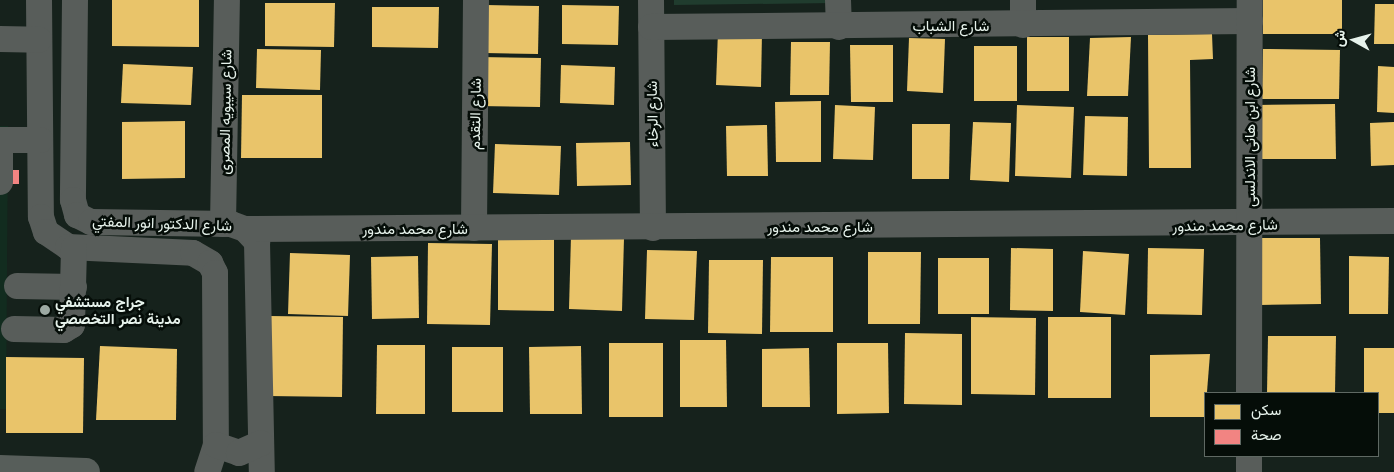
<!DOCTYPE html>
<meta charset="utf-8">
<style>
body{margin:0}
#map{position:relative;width:1394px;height:472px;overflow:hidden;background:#16221c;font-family:Montserrat,Vazirmatn,sans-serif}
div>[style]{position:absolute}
.built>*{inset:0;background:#122c1f}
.green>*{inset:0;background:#203c2e}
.homes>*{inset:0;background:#e9c46a}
.health>*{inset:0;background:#f28482}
.minor>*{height:26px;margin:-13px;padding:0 13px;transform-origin:13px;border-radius:13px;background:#585d5a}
.major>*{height:28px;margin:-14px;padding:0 14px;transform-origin:14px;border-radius:14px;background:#575e5a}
.dots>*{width:14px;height:14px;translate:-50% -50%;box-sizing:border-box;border:2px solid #050d08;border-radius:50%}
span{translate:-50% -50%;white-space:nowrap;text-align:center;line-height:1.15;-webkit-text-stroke:5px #050d08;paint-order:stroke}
.street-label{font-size:15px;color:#e6f2eb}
.poi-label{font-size:15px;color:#e6f2eb;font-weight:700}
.left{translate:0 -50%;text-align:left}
.legend{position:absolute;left:1204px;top:392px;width:175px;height:65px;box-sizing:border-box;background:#050d08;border:1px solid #5f6963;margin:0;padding:6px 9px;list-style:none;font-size:15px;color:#e6f2eb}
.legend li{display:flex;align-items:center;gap:10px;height:25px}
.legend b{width:25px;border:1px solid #5f6963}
.north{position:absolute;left:1329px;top:15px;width:50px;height:50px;-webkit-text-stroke:4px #050d08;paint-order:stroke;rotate:277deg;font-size:14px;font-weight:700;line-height:20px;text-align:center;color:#e6f2eb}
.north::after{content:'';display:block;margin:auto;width:18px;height:22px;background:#e6f2eb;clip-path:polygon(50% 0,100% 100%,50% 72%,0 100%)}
</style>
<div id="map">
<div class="built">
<i style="clip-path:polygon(0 126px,8px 126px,6px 409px,0 409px)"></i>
</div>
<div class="green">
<i style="clip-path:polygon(674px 0,833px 0,833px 3px,674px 5px)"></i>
</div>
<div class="homes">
<i style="clip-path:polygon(112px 0,199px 0,199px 47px,112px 46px)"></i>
<i style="clip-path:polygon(1263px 0,1342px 0,1342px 34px,1263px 34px)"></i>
<i style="clip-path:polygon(265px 3px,335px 3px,334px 47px,265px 46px)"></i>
<i style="clip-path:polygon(1375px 4px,1394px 4px,1394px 44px,1374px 44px)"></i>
<i style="clip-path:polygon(486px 5px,539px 6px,538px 54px,485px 53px)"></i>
<i style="clip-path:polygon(562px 5px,619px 6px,618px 45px,562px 44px)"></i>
<i style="clip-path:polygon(372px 7px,439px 7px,438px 48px,372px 47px)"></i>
<i style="clip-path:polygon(718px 31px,762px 32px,761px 87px,716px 85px)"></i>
<i style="clip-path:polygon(1212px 34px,1213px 59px,1190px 60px,1191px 168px,1149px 168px,1148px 35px)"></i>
<i style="clip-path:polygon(1027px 37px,1069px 37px,1069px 91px,1027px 91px)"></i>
<i style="clip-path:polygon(1131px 37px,1128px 96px,1087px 96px,1090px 38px)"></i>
<i style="clip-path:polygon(909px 38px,945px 39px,943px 93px,907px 91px)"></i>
<i style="clip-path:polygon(791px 42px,830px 42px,829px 95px,790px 95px)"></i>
<i style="clip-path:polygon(850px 45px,893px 45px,893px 102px,851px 102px)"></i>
<i style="clip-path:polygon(974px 46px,1017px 46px,1017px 101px,974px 101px)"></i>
<i style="clip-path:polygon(257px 49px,321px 50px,320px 90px,256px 88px)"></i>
<i style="clip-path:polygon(1263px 49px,1340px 50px,1339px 99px,1262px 99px)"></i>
<i style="clip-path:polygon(479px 57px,541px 58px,540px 107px,479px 106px)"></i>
<i style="clip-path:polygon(123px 64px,193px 67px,191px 105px,121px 103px)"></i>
<i style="clip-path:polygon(561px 65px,615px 67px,614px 105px,560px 103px)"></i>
<i style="clip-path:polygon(1378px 66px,1394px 67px,1394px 113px,1377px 112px)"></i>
<i style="clip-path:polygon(242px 95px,322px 95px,322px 158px,241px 158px)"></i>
<i style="clip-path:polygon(821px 101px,821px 162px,776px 162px,775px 102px)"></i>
<i style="clip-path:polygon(1335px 104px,1336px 159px,1257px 159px,1257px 105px)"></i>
<i style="clip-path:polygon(835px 105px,875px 107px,873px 160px,833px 159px)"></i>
<i style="clip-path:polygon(1017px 105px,1074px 107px,1071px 178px,1015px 176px)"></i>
<i style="clip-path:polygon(1085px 116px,1128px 117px,1127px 176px,1083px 175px)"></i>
<i style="clip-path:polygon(185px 121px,185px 178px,122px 179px,122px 122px)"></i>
<i style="clip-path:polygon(973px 122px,1011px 123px,1009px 182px,970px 180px)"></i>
<i style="clip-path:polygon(1394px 122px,1394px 165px,1371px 166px,1370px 123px)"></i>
<i style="clip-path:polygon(912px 124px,950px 124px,949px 179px,912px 179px)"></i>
<i style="clip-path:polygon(767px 125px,768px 176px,727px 176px,726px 126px)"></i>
<i style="clip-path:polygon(630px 142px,631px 185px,577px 186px,576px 143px)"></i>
<i style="clip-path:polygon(495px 144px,561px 146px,559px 195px,493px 193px)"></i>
<i style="clip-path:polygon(571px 236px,624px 238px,622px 311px,569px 309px)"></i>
<i style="clip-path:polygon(1260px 238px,1320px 238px,1321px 304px,1260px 305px)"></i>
<i style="clip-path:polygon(498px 239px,554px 239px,554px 311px,498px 310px)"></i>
<i style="clip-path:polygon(428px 243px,492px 244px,490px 325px,427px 324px)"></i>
<i style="clip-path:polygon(1011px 248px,1053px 249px,1053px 311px,1010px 310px)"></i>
<i style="clip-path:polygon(1148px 248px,1204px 249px,1202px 315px,1147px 314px)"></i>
<i style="clip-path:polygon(647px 250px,697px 251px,694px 320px,645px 319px)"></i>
<i style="clip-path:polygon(1083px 251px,1129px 254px,1125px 315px,1080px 312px)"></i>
<i style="clip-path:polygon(868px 252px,921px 252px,920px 324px,868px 324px)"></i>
<i style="clip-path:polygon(290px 253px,350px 255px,348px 316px,288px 314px)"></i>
<i style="clip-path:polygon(418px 256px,419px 318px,372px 319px,371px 257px)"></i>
<i style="clip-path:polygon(1349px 256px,1389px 257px,1388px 314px,1349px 314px)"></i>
<i style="clip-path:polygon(771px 257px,833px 257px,833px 332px,770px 332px)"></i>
<i style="clip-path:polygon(938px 258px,989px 258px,989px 314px,938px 314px)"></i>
<i style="clip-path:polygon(709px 260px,763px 260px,762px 334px,708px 333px)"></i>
<i style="clip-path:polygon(269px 316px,343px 317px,342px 397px,268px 396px)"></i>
<i style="clip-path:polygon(971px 317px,1036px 318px,1035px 395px,971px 394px)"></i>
<i style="clip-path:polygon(1048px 317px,1111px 317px,1111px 398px,1048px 398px)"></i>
<i style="clip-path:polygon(905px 333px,962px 334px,962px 405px,904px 404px)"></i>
<i style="clip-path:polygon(1268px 336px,1336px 336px,1335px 393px,1267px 393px)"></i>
<i style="clip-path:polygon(680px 340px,726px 340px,727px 407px,680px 407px)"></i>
<i style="clip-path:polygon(609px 343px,663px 343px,663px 417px,609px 417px)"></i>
<i style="clip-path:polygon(837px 343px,888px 343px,889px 413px,837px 414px)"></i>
<i style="clip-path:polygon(377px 345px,425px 345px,425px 414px,376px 414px)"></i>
<i style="clip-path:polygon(100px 346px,177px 349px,176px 420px,96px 420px)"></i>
<i style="clip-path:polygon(581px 346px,582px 414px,530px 414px,529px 347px)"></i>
<i style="clip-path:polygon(452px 347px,503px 347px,503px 412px,452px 412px)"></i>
<i style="clip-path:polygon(809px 348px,810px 407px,762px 407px,762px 349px)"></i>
<i style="clip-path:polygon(1364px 348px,1394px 348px,1394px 413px,1378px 413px,1378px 393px,1364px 393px)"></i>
<i style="clip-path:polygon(1210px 354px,1205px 417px,1150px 417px,1150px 355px)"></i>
<i style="clip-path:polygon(6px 357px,84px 358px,83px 433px,6px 433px)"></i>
</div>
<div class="health">
<i style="clip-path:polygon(8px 170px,19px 170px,19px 184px,8px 184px)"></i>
</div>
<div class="minor">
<i style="left:39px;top:0;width:217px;rotate:89.5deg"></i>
<i style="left:41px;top:217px;width:16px;rotate:72deg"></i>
<i style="left:46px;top:232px;width:27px;rotate:34deg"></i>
<i style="left:68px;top:247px;width:125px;rotate:2.7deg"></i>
<i style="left:193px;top:253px;width:20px;rotate:30deg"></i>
<i style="left:210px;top:263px;width:11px;rotate:63deg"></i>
<i style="left:215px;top:273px;width:172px;rotate:89.7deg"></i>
<i style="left:216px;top:445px;width:28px;rotate:108deg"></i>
<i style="left:75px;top:0;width:200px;rotate:90.6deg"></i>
<i style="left:73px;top:200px;width:16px;rotate:75deg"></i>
<i style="left:77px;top:215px;width:16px;rotate:27deg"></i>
<i style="left:91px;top:222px;width:140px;rotate:0.8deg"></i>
<i style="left:231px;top:224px;width:15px;rotate:20deg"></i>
<i style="left:245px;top:229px;width:18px;rotate:47deg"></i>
<i style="left:257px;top:242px;width:230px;rotate:88.8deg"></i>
<i style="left:651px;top:0;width:228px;rotate:89.5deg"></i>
<i style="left:838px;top:0;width:27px;rotate:88deg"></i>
<i style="left:1023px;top:25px;width:25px;rotate:-90deg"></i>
<i style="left:651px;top:27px;width:599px;rotate:-0.57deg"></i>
<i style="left:0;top:39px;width:39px;rotate:1deg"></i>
<i style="left:0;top:182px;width:42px;rotate:-90deg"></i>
<i style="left:0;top:140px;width:40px"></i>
<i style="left:223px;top:224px;width:224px;rotate:-89deg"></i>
<i style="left:474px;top:228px;width:228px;rotate:-89.5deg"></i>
<i style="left:245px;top:229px;width:1149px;rotate:-0.4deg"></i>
<i style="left:17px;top:286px;width:57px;rotate:1deg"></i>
<i style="left:14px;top:329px;width:50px;rotate:1.1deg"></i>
<i style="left:64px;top:330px;width:9px;rotate:-32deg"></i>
<i style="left:72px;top:325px;width:77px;rotate:-88.5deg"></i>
<i style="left:1249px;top:393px;width:393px;rotate:-89.9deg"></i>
<i style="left:216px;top:445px;width:24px;rotate:19deg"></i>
<i style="left:239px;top:453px;width:24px;rotate:-24deg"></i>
<i style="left:1249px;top:456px;width:16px;rotate:90deg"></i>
</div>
<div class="major">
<i style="left:0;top:469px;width:86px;rotate:2deg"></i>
</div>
<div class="dots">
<i style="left:45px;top:310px;background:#9da9a3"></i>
</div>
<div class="street-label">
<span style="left:951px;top:26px">شارع الشباب</span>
<span style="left:225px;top:112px;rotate:-89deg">شارع سيبويه المصرى</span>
<span style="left:475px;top:114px;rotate:-89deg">شارع التقدم</span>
<span style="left:652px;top:114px;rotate:-91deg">شارع الرخاء</span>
<span style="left:1250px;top:137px;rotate:-90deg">شارع ابن هانى الاندلسى</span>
<span style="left:162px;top:223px;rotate:2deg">شارع الدكتور انور المفتي</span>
<span style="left:1225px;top:225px;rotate:-1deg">شارع محمد مندور</span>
<span style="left:820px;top:227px">شارع محمد مندور</span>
<span style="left:415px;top:229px">شارع محمد مندور</span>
</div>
<div class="poi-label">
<span class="left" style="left:55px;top:310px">جراج مستشفي<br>مدينة نصر التخصصي</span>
</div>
<ul class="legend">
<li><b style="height:14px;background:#e9c46a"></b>سكن</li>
<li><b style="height:14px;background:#f28482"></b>صحة</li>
</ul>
<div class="north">ش</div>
</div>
